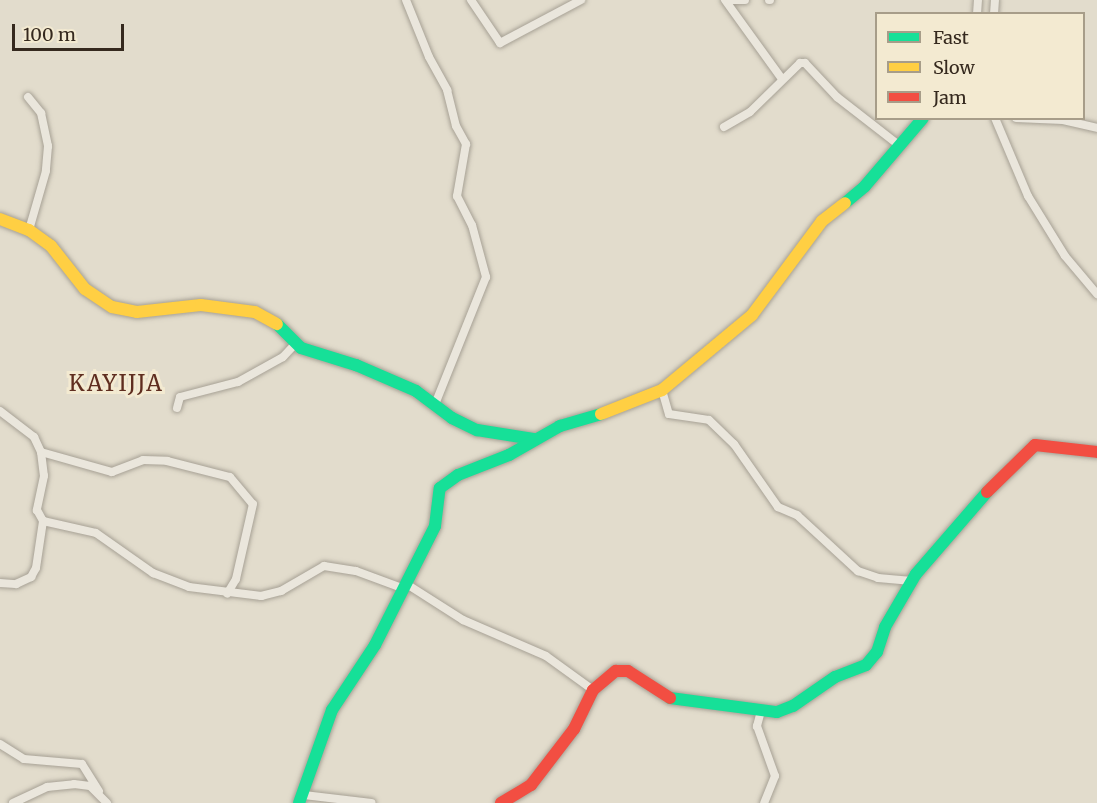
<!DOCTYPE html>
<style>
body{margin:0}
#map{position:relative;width:1097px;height:803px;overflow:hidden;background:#e2dccc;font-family:Merriweather,serif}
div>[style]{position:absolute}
.roads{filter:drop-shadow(0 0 2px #a7a195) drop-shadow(0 0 2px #a7a195)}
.street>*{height:8px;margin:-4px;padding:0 4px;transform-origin:4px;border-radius:4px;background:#eae6dc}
.fast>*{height:12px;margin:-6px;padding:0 6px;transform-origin:6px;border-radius:6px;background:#16e098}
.slow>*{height:12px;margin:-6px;padding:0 6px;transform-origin:6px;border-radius:6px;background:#ffcf43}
.jam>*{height:12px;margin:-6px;padding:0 6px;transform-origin:6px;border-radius:6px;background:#f24e42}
span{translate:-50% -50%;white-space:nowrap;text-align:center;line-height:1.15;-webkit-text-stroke:6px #f3ead1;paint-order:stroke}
.quarter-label{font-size:22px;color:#5f2d1f;letter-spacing:1.5px}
.legend{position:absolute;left:875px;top:12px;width:210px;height:108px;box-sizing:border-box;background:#f3ead1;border:2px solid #a79d89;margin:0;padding:8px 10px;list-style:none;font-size:18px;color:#35291e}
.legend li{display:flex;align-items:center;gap:12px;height:30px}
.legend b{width:30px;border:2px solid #a79d89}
.scale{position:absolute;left:12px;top:24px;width:112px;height:27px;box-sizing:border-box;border:3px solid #35291e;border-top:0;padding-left:8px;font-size:18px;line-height:21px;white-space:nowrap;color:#35291e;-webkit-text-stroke:4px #f3ead1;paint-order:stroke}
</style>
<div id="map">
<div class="roads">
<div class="street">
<i style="left:406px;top:0;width:61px;rotate:68deg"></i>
<i style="left:429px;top:57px;width:38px;rotate:61deg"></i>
<i style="left:447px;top:90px;width:37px;rotate:76deg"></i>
<i style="left:456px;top:126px;width:21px;rotate:61deg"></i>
<i style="left:466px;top:144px;width:53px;rotate:99.8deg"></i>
<i style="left:457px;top:196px;width:33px;rotate:63deg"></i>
<i style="left:472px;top:225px;width:54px;rotate:74.9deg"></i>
<i style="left:486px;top:277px;width:135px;rotate:111.8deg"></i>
<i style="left:471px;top:0;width:52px;rotate:56deg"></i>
<i style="left:500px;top:43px;width:92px;rotate:-28deg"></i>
<i style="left:725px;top:0;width:97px;rotate:54.2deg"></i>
<i style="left:731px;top:0;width:14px"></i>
<i style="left:769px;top:0;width:1px"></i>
<i style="left:977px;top:14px;width:14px;rotate:-86deg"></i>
<i style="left:994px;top:14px;width:14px;rotate:-86deg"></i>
<i style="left:28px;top:97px;width:21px;rotate:51deg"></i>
<i style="left:41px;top:113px;width:34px;rotate:78deg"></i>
<i style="left:48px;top:146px;width:25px;rotate:95deg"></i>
<i style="left:46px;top:171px;width:61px;rotate:106.1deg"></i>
<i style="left:995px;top:118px;width:85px;rotate:67.1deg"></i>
<i style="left:1028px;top:196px;width:70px;rotate:58.3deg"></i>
<i style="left:1065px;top:256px;width:50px;rotate:49.9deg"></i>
<i style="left:1016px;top:118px;width:47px;rotate:2.4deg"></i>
<i style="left:1063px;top:120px;width:35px;rotate:13deg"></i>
<i style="left:724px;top:127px;width:30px;rotate:-30deg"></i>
<i style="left:750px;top:112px;width:70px;rotate:-44.4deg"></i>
<i style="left:800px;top:63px;width:5px"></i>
<i style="left:805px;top:63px;width:47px;rotate:46.7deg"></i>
<i style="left:837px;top:97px;width:80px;rotate:37.9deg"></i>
<i style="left:662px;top:390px;width:25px;rotate:74deg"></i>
<i style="left:669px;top:414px;width:40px;rotate:8.5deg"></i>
<i style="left:709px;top:420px;width:35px;rotate:44deg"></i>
<i style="left:734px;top:444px;width:77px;rotate:55.1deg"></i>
<i style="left:778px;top:507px;width:21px;rotate:23deg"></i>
<i style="left:797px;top:515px;width:83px;rotate:42.6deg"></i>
<i style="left:858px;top:571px;width:21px;rotate:19deg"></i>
<i style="left:878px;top:578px;width:34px;rotate:5deg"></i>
<i style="left:177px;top:408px;width:11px;rotate:-75deg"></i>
<i style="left:180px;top:397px;width:60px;rotate:-14.5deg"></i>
<i style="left:238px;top:382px;width:51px;rotate:-29.1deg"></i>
<i style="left:283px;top:357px;width:19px;rotate:-47deg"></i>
<i style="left:0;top:411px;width:43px;rotate:37.4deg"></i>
<i style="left:34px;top:437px;width:17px;rotate:65deg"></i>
<i style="left:41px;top:452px;width:24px;rotate:83deg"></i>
<i style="left:44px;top:476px;width:35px;rotate:102deg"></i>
<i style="left:37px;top:510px;width:13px;rotate:61deg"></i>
<i style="left:43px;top:521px;width:54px;rotate:12.8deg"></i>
<i style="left:96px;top:533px;width:70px;rotate:35.1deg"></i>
<i style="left:153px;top:573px;width:39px;rotate:21deg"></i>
<i style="left:189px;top:587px;width:73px;rotate:7.1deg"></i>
<i style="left:261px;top:596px;width:21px;rotate:-14deg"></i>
<i style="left:281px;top:591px;width:50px;rotate:-30.2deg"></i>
<i style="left:324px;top:566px;width:32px;rotate:9deg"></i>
<i style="left:356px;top:571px;width:49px;rotate:20.3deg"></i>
<i style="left:41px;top:452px;width:74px;rotate:15.7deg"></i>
<i style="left:112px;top:472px;width:33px;rotate:-21deg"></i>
<i style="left:143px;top:460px;width:24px;rotate:2deg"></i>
<i style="left:167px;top:461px;width:65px;rotate:14.3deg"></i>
<i style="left:230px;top:477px;width:35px;rotate:50deg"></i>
<i style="left:253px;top:504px;width:77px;rotate:102.8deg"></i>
<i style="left:236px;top:579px;width:17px;rotate:121deg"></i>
<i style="left:0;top:583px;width:16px;rotate:4deg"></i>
<i style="left:16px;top:584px;width:17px;rotate:-25deg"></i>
<i style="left:31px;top:577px;width:10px;rotate:-61deg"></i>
<i style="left:36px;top:568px;width:48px;rotate:-81.5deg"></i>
<i style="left:405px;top:583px;width:69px;rotate:32.5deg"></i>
<i style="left:463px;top:620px;width:90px;rotate:23.4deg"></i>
<i style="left:546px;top:656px;width:58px;rotate:35.9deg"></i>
<i style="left:761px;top:711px;width:16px;rotate:105deg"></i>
<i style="left:757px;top:726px;width:53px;rotate:70.2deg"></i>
<i style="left:775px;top:776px;width:29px;rotate:112deg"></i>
<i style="left:0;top:744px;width:28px;rotate:32deg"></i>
<i style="left:24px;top:759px;width:58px;rotate:4.9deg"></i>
<i style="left:82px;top:764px;width:32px;rotate:58deg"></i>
<i style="left:304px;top:795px;width:68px;rotate:6.7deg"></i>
<i style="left:13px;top:803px;width:38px;rotate:-25deg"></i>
<i style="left:47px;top:787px;width:27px;rotate:-6deg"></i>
<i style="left:74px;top:784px;width:16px;rotate:7deg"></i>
<i style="left:90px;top:786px;width:24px;rotate:45deg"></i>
</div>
<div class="fast">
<i style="left:845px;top:203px;width:26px;rotate:-40deg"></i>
<i style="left:865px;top:186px;width:89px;rotate:-49.5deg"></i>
<i style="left:277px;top:324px;width:34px;rotate:45deg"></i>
<i style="left:301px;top:348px;width:58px;rotate:17.2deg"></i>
<i style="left:356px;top:365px;width:65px;rotate:23.4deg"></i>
<i style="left:416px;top:391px;width:45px;rotate:36.9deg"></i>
<i style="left:452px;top:418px;width:28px;rotate:26deg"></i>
<i style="left:477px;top:430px;width:57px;rotate:9.1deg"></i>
<i style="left:670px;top:698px;width:108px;rotate:7.5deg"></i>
<i style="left:777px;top:712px;width:17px;rotate:-21deg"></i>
<i style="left:793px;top:706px;width:51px;rotate:-34.6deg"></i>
<i style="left:835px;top:677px;width:33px;rotate:-21deg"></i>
<i style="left:866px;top:665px;width:17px;rotate:-50deg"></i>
<i style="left:877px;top:652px;width:26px;rotate:-72deg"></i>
<i style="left:885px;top:627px;width:61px;rotate:-59.7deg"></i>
<i style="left:916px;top:574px;width:108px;rotate:-49.1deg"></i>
<i style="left:299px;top:803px;width:99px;rotate:-70.5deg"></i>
<i style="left:332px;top:710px;width:78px;rotate:-56.5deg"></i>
<i style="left:375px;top:645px;width:133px;rotate:-63.2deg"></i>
<i style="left:435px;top:526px;width:38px;rotate:-83deg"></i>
<i style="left:440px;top:488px;width:22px;rotate:-36deg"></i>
<i style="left:458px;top:475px;width:55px;rotate:-21.4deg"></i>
<i style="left:509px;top:455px;width:59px;rotate:-29.6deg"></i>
<i style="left:560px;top:426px;width:43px;rotate:-16.3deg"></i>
</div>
<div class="slow">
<i style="left:0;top:219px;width:31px;rotate:21deg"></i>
<i style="left:29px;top:230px;width:27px;rotate:36deg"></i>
<i style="left:51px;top:246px;width:55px;rotate:51.7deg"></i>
<i style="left:85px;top:289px;width:32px;rotate:34deg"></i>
<i style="left:112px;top:307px;width:25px;rotate:11deg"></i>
<i style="left:137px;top:312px;width:64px;rotate:-6.2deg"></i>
<i style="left:201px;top:305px;width:54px;rotate:7.4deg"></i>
<i style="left:255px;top:312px;width:25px;rotate:29deg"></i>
<i style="left:601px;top:414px;width:66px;rotate:-21.5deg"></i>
<i style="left:662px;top:390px;width:117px;rotate:-39.8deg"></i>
<i style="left:752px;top:315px;width:117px;rotate:-53.3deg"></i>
<i style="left:822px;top:221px;width:29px;rotate:-38deg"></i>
</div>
<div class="jam">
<i style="left:987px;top:492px;width:67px;rotate:-44.4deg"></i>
<i style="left:1035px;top:445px;width:62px;rotate:6.4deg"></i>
<i style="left:501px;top:803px;width:35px;rotate:-31deg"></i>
<i style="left:531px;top:785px;width:71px;rotate:-52.5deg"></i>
<i style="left:574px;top:729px;width:43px;rotate:-64deg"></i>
<i style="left:593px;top:690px;width:30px;rotate:-40deg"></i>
<i style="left:616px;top:671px;width:12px"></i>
<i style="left:628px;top:671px;width:50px;rotate:32.7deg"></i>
</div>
</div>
<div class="quarter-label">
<span style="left:116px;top:384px">KAYIJJA</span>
</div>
<ul class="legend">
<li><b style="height:8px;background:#16e098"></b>Fast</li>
<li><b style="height:8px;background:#ffcf43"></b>Slow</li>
<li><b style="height:8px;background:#f24e42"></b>Jam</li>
</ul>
<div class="scale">100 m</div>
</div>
